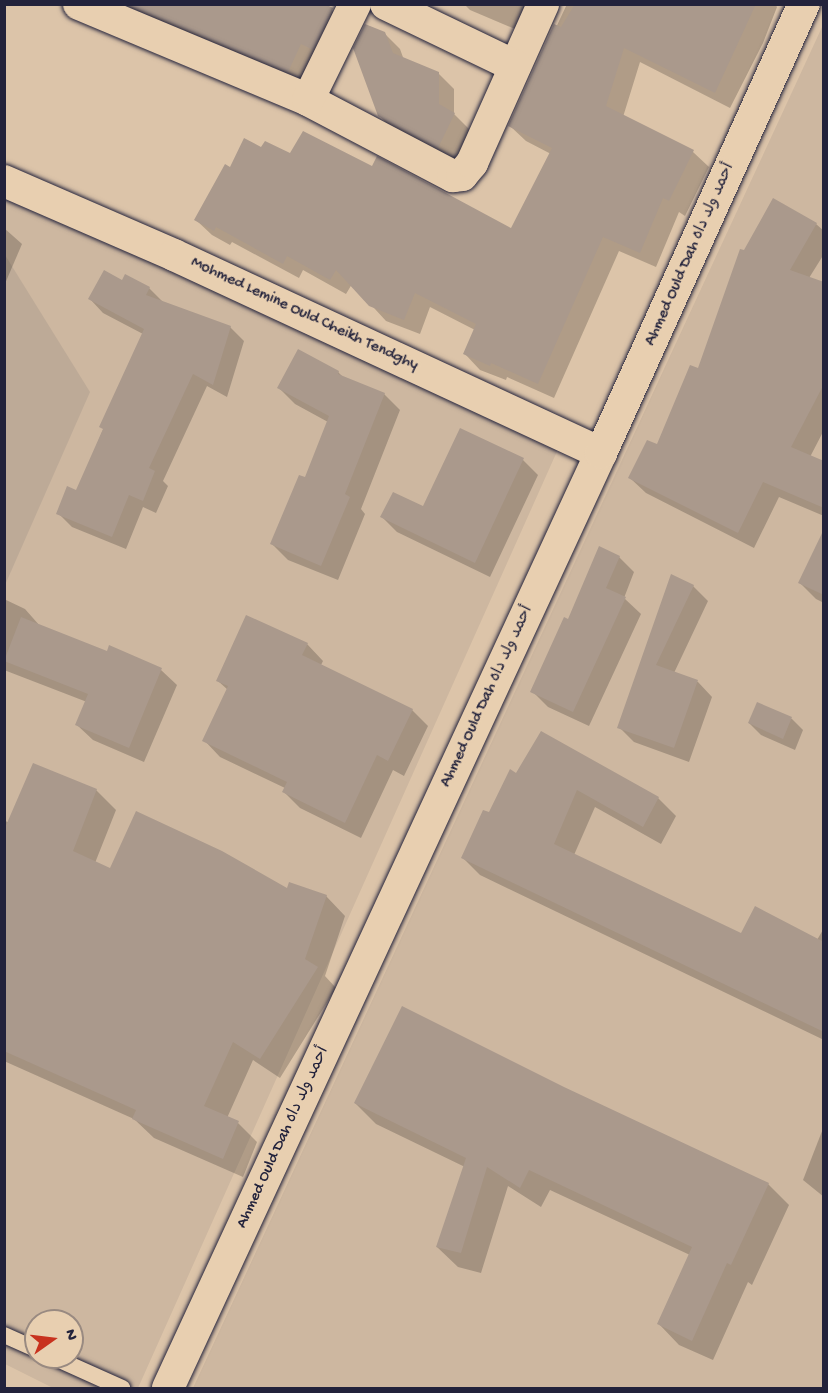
<!DOCTYPE html>
<meta charset="utf-8">
<style>
body{margin:0}
#map{position:relative;width:828px;height:1393px;overflow:hidden;background:#dcc4a9;font-family:"Gochi Hand","Playpen Sans Arabic",sans-serif}
div>[style]{position:absolute}
.built>*{inset:0;background:#cdb7a0}
.green>*{inset:0;background:#bdaa97}
.shadow>*{inset:0;background:#0003}
.building>*{inset:0;background:#aa998c}
.roads{filter:drop-shadow(0 0 2px #22223b) drop-shadow(0 0 2px #22223b)}
.service>*{height:16px;margin:-8px;padding:0 8px;transform-origin:8px;border-radius:8px;background:#e8cfb0}
.minor>*{height:32px;margin:-16px;padding:0 16px;transform-origin:16px;border-radius:16px;background:#e8cfb0}
span{translate:-50% -50%;white-space:nowrap;text-align:center;line-height:1.15;-webkit-text-stroke:6px #e8cfb0;paint-order:stroke}
.street-label{font-size:16px;color:#22223b}
.frame{position:absolute;inset:0;border:6px solid #22223b;pointer-events:none}
.north{position:absolute;left:24px;top:1309px;width:60px;height:60px;box-sizing:border-box;background:#e8cfb0;border:2px solid #998a81;border-radius:50%;rotate:76deg;font-size:16px;font-weight:700;line-height:24px;text-align:center;color:#22223b}
.north::after{content:'';display:block;margin:auto;width:21px;height:27px;background:#c8321e;clip-path:polygon(50% 0,100% 100%,50% 72%,0 100%)}
</style>
<div id="map">
<div class="built">
<i style="clip-path:polygon(823px 25px,823px 1388px,193px 1388px)"></i>
<i style="clip-path:polygon(evenodd,4px 195px,559px 447px,138px 1388px,53px 1388px,5px 1364px,4px 195px,36px 1321px,72px 1321px,72px 1357px,36px 1357px,36px 1321px)"></i>
</div>
<div class="green">
<i style="clip-path:polygon(5px 255px,90px 392px,5px 585px)"></i>
</div>
<div class="shadow">
<i style="clip-path:polygon(108px 4px,322px 4px,332px 10px,351px 29px,308px 90px)"></i>
<i style="clip-path:polygon(464px 4px,534px 4px,522px 32px,470px 10px)"></i>
<i style="clip-path:polygon(567px 4px,775px 4px,777px 7px,763px 43px,730px 108px,640px 62px,623px 117px,693px 152px,709px 167px,685px 216px,679px 212px,656px 267px,619px 251px,554px 398px,507px 377px,506px 380px,480px 370px,465px 354px,475px 330px,430px 307px,420px 334px,386px 321px,352px 284px,346px 294px,303px 270px,299px 278px,232px 242px,230px 245px,212px 235px,196px 220px,230px 169px,262px 149px,373px 168px,512px 230px,551px 154px,526px 141px,510px 126px)"></i>
<i style="clip-path:polygon(384px 33px,400px 49px,404px 60px,438px 73px,454px 89px,454px 114px,470px 130px,454px 162px,395px 132px,379px 115px)"></i>
<i style="clip-path:polygon(816px 224px,824px 231px,824px 254px,809px 278px,824px 283px,824px 430px,810px 457px,824px 462px,824px 516px,779px 497px,754px 548px,646px 493px,630px 478px,657px 447px,698px 370px,744px 252px)"></i>
<i style="clip-path:polygon(4px 228px,22px 244px,4px 286px)"></i>
<i style="clip-path:polygon(123px 282px,149px 288px,163px 302px,230px 327px,244px 341px,227px 397px,207px 386px,163px 481px,168px 486px,156px 513px,143px 507px,126px 549px,72px 527px,58px 513px,77px 492px,143px 334px,103px 313px,90px 299px)"></i>
<i style="clip-path:polygon(338px 372px,344px 378px,384px 394px,400px 410px,361px 509px,365px 514px,338px 580px,288px 560px,272px 544px,305px 479px,328px 422px,295px 404px,279px 388px)"></i>
<i style="clip-path:polygon(460px 430px,523px 460px,538px 475px,490px 577px,397px 532px,382px 517px,423px 508px)"></i>
<i style="clip-path:polygon(824px 533px,824px 603px,816px 599px,800px 583px)"></i>
<i style="clip-path:polygon(619px 557px,634px 572px,624px 598px,641px 614px,589px 726px,548px 707px,532px 691px,569px 621px)"></i>
<i style="clip-path:polygon(693px 586px,708px 601px,674px 673px,698px 682px,712px 697px,689px 762px,634px 742px,619px 727px)"></i>
<i style="clip-path:polygon(4px 599px,25px 609px,40px 626px,107px 653px,110px 647px,161px 670px,177px 685px,144px 762px,93px 740px,77px 725px,87px 702px,4px 670px)"></i>
<i style="clip-path:polygon(307px 644px,323px 661px,321px 665px,412px 710px,428px 726px,404px 776px,393px 770px,361px 838px,300px 808px,284px 792px,285px 788px,220px 757px,204px 740px,228px 690px,218px 681px)"></i>
<i style="clip-path:polygon(758px 704px,792px 719px,803px 730px,795px 750px,761px 735px,749px 723px)"></i>
<i style="clip-path:polygon(517px 775px,658px 798px,676px 816px,661px 844px,595px 807px,574px 855px,741px 935px,817px 940px,824px 928px,824px 1040px,480px 875px,463px 858px)"></i>
<i style="clip-path:polygon(96px 790px,116px 810px,95px 863px,111px 870px,326px 896px,345px 916px,325px 976px,336px 988px,280px 1078px,253px 1060px,227px 1118px,238px 1123px,257px 1142px,243px 1177px,154px 1138px,134px 1119px,4px 1061px,4px 820px,9px 823px)"></i>
<i style="clip-path:polygon(563px 1088px,768px 1184px,789px 1205px,752px 1285px,748px 1282px,713px 1360px,679px 1345px,659px 1324px,690px 1255px,550px 1190px,541px 1207px,508px 1186px,481px 1273px,458px 1267px,437px 1247px,465px 1167px,376px 1124px,355px 1103px)"></i>
<i style="clip-path:polygon(824px 1126px,824px 1197px,803px 1180px)"></i>
</div>
<div class="building">
<i style="clip-path:polygon(127px 4px,325px 4px,333px 8px,313px 50px,301px 44px,288px 72px)"></i>
<i style="clip-path:polygon(575px 4px,756px 4px,715px 93px,624px 48px,606px 106px,694px 150px,669px 201px,663px 198px,640px 253px,603px 237px,538px 384px,491px 363px,490px 366px,463px 354px,476px 324px,415px 293px,404px 320px,369px 306px,336px 270px,330px 280px,287px 256px,283px 264px,216px 227px,214px 231px,194px 220px,225px 164px,230px 167px,244px 138px,261px 147px,265px 141px,290px 153px,303px 131px,372px 166px,377px 156px,511px 228px,552px 148px,508px 126px,554px 24px,561px 27px)"></i>
<i style="clip-path:polygon(365px 24px,385px 32px,393px 53px,439px 72px,439px 104px,455px 113px,438px 148px,378px 116px,353px 48px)"></i>
<i style="clip-path:polygon(773px 198px,817px 223px,790px 270px,824px 282px,824px 384px,791px 447px,824px 461px,824px 508px,763px 482px,738px 533px,628px 478px,647px 440px,657px 444px,690px 365px,698px 368px,740px 249px,744px 250px)"></i>
<i style="clip-path:polygon(104px 270px,122px 280px,125px 274px,150px 287px,146px 295px,231px 326px,213px 385px,193px 374px,149px 468px,155px 471px,143px 501px,129px 495px,112px 537px,56px 514px,67px 486px,76px 490px,103px 429px,99px 427px,144px 329px,88px 299px)"></i>
<i style="clip-path:polygon(298px 349px,339px 371px,338px 374px,385px 393px,345px 494px,350px 497px,321px 566px,270px 544px,299px 475px,305px 477px,329px 416px,277px 388px)"></i>
<i style="clip-path:polygon(460px 428px,524px 458px,475px 563px,380px 517px,393px 492px,423px 506px)"></i>
<i style="clip-path:polygon(824px 529px,824px 595px,798px 583px)"></i>
<i style="clip-path:polygon(599px 546px,620px 556px,606px 588px,626px 597px,573px 712px,530px 692px,564px 617px,568px 619px)"></i>
<i style="clip-path:polygon(671px 574px,694px 585px,656px 665px,698px 680px,674px 748px,617px 728px)"></i>
<i style="clip-path:polygon(246px 615px,308px 643px,302px 655px,413px 709px,388px 761px,377px 755px,345px 823px,282px 792px,287px 782px,202px 741px,228px 686px,216px 681px)"></i>
<i style="clip-path:polygon(21px 617px,107px 651px,109px 645px,162px 668px,129px 748px,75px 725px,88px 694px,4px 661px)"></i>
<i style="clip-path:polygon(757px 702px,792px 717px,783px 739px,748px 723px)"></i>
<i style="clip-path:polygon(541px 731px,659px 797px,643px 827px,577px 790px,554px 844px,741px 933px,755px 906px,824px 942px,824px 1032px,461px 858px,483px 810px,489px 812px,510px 769px,516px 773px)"></i>
<i style="clip-path:polygon(33px 763px,97px 789px,73px 851px,110px 868px,136px 811px,222px 851px,287px 888px,289px 882px,327px 895px,305px 959px,318px 967px,260px 1059px,233px 1042px,204px 1106px,239px 1121px,223px 1159px,132px 1119px,136px 1110px,4px 1051px,4px 830px)"></i>
<i style="clip-path:polygon(402px 1006px,564px 1087px,769px 1183px,731px 1265px,727px 1263px,692px 1341px,657px 1324px,692px 1247px,529px 1170px,520px 1188px,487px 1167px,461px 1253px,436px 1247px,466px 1158px,354px 1103px)"></i>
</div>
<div class="roads">
<div class="service">
<i style="left:4px;top:1335px;width:35px;rotate:24deg"></i>
<i style="left:53px;top:1357px;width:76px;rotate:24.2deg"></i>
</div>
<div class="minor">
<i style="left:79px;top:4px;width:248px;rotate:22.7deg"></i>
<i style="left:308px;top:100px;width:164px;rotate:27.7deg"></i>
<i style="left:453px;top:176px;width:9px;rotate:-6deg"></i>
<i style="left:462px;top:175px;width:16px;rotate:-50deg"></i>
<i style="left:472px;top:163px;width:174px;rotate:-65.9deg"></i>
<i style="left:386px;top:4px;width:143px;rotate:25.7deg"></i>
<i style="left:308px;top:100px;width:107px;rotate:-63.9deg"></i>
<i style="left:4px;top:181px;width:185px;rotate:23.5deg"></i>
<i style="left:174px;top:255px;width:471px;rotate:24.9deg"></i>
<i style="left:168px;top:1388px;width:1030px;rotate:-65.15deg"></i>
<i style="left:601px;top:453px;width:493px;rotate:-65.7deg"></i>
</div>
</div>
<div class="street-label">
<span style="left:691px;top:255px;rotate:-66deg">Ahmed Ould Dah أحمد ولد داه</span>
<span style="left:304px;top:315px;rotate:25deg">Mohmed Lemine Ould Cheikh Tendghy</span>
<span style="left:488px;top:697px;rotate:-65deg">Ahmed Ould Dah أحمد ولد داه</span>
<span style="left:284px;top:1138px;rotate:-65deg">Ahmed Ould Dah أحمد ولد داه</span>
</div>
<div class="frame"></div>
<div class="north">N</div>
</div>
